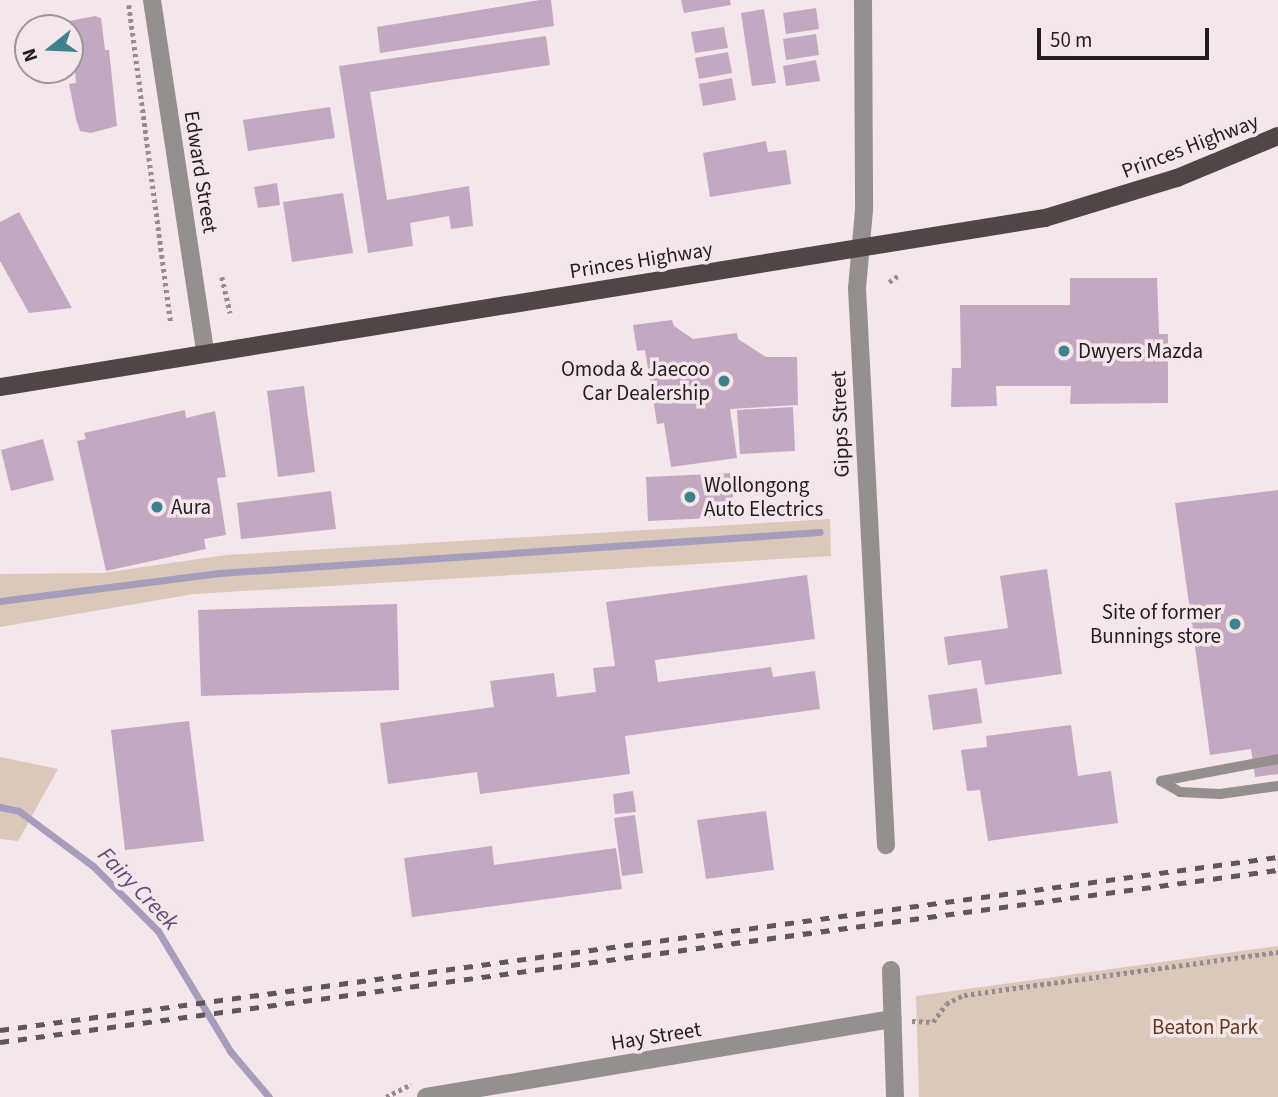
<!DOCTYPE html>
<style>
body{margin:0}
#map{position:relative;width:1278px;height:1097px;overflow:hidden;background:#f4e6ea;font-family:"Source Sans 3",sans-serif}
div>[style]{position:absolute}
.green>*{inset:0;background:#dac8bb}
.stream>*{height:7px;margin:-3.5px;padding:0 3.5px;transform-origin:3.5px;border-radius:3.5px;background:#a59dbb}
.building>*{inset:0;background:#c2a9c1}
.path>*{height:4.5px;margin-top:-2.25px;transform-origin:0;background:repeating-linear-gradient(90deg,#978d91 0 3.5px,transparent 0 7px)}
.lane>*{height:10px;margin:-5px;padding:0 5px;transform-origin:5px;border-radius:5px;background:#958f8e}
.street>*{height:18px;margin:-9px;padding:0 9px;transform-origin:9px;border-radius:9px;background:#958f8e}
.primary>*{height:18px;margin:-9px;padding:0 9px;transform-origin:9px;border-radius:9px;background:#504645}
.rail>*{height:5px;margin-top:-2.5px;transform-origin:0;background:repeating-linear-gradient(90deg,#5f575a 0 9px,transparent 0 18px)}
.dots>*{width:19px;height:19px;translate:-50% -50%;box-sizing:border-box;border:4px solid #f4e6ea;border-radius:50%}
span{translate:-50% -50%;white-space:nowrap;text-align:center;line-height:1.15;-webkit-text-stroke:7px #f4e6ea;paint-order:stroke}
.street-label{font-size:21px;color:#221d1f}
.poi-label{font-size:21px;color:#221d1f}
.left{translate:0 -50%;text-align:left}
.right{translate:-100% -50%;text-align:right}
.park-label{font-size:21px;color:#623a19}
.water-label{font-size:23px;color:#594c78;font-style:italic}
.north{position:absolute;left:14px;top:14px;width:70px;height:70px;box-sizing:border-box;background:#f4e6ea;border:2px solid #a09699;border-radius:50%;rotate:252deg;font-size:19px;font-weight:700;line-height:28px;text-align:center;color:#221d1f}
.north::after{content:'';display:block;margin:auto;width:24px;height:32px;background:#3c838c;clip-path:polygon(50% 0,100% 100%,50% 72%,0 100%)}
.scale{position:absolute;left:1037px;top:28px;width:172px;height:32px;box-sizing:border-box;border:4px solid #221d1f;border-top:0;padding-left:9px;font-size:21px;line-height:24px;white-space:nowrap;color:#221d1f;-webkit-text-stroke:5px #f4e6ea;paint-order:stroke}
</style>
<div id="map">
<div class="green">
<i style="clip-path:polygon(830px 519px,831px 556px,194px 594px,0 627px,0 574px,102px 573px,226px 555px)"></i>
<i style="clip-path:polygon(0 757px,58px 769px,18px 841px,0 839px)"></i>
<i style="clip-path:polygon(1278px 946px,1278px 1097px,919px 1097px,916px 996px)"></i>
</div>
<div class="stream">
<i style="left:0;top:601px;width:221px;rotate:-7.3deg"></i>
<i style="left:219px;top:573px;width:602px;rotate:-3.9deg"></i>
<i style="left:0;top:807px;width:19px;rotate:12deg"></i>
<i style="left:19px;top:811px;width:92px;rotate:36.6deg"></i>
<i style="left:93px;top:866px;width:92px;rotate:45deg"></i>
<i style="left:158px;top:931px;width:140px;rotate:59deg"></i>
<i style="left:230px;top:1051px;width:60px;rotate:49.7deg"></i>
</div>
<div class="building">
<i style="clip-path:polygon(540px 0,551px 0,554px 26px,380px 53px,377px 27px)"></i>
<i style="clip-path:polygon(681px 0,730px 0,731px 5px,684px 13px)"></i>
<i style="clip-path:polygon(816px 8px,819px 29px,786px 34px,783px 13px)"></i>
<i style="clip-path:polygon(764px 9px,776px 83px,752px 86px,741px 13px)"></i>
<i style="clip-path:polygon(95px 16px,101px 18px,105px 50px,109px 50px,117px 126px,91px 133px,80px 131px,76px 119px,69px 84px,76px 83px,75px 71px,70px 72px,70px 28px,64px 22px)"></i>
<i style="clip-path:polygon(724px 27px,728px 48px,695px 53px,691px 32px)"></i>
<i style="clip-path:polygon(816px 34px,819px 55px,786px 60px,783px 39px)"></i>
<i style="clip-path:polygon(546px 36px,550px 65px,370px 92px,387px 200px,469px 186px,473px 226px,451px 229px,449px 216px,410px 223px,413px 246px,368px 253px,339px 66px)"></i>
<i style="clip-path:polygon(728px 52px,732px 73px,699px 79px,695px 58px)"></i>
<i style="clip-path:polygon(816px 60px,820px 81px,786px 86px,783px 66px)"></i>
<i style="clip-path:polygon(732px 78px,736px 100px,703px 106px,699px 84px)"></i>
<i style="clip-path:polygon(330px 107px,335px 138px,248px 151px,243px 120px)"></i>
<i style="clip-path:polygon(766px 141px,768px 152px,786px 150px,791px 184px,710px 197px,703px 153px)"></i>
<i style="clip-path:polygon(277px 183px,280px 205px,258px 208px,254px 187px)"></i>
<i style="clip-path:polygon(343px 193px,353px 253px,292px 262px,283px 202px)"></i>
<i style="clip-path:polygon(19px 212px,72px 308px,29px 313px,0 261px,0 222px)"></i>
<i style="clip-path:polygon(1070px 278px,1157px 278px,1159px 334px,1168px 334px,1168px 403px,1070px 404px,1071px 386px,996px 386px,997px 406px,951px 407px,952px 368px,961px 368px,960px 305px,1070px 305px)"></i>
<i style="clip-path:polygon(672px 320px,674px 326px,693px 339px,737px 333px,738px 339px,766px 357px,797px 357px,798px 405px,730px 409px,737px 458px,671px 467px,664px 423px,657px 424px,645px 350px,637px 351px,633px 325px)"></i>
<i style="clip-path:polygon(304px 386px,315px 472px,278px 477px,267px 391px)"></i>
<i style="clip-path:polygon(793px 407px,795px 451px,740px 454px,737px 410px)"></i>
<i style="clip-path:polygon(185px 410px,186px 418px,215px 411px,226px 477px,217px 478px,226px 535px,204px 539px,206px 549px,106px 571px,77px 441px,86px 439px,84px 433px)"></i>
<i style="clip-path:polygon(43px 439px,54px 480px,11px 491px,1px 450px)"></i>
<i style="clip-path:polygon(732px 473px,734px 517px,648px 521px,646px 477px)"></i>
<i style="clip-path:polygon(1278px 490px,1278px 774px,1255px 777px,1251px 749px,1210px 755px,1175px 503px)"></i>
<i style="clip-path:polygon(331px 491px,336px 529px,241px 539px,237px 503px)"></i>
<i style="clip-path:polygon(1047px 569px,1062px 674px,985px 685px,981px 660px,948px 665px,944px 637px,1008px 628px,1000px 576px)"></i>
<i style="clip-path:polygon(807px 575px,815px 639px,655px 660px,658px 682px,771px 667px,773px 677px,815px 671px,820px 709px,625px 736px,630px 774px,480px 794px,477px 772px,388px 784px,380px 723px,494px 707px,490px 681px,554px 673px,557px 697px,596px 692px,593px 668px,615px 666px,606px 602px)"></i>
<i style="clip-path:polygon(397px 604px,399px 690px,201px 696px,198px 610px)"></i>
<i style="clip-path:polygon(977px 688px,982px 723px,933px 730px,928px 695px)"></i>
<i style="clip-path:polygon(189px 721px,204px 841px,125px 850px,111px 730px)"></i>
<i style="clip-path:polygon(1071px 725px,1078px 776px,1111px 771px,1118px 823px,988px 841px,980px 790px,967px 791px,961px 750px,987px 747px,986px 736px)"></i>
<i style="clip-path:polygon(633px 791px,636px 812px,615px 814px,613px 794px)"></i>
<i style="clip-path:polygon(766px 811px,774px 870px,706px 879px,697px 820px)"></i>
<i style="clip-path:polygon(635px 815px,643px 873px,622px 876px,614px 818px)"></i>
<i style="clip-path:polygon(492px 846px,494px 865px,616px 848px,622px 889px,412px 917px,404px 858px)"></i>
</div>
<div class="path">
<i style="left:129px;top:5px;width:320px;rotate:82.5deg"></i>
<i style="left:222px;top:277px;width:37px;rotate:77deg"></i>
<i style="left:889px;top:282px;width:12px;rotate:-35deg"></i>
<i style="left:912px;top:1021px;width:21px;rotate:3deg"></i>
<i style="left:933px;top:1022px;width:22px;rotate:-54deg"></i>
<i style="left:946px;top:1004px;width:20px;rotate:-27deg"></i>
<i style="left:964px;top:995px;width:317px;rotate:-7.8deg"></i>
<i style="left:386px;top:1097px;width:28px;rotate:-27deg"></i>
</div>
<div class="lane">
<i style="left:1161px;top:781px;width:22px;rotate:30deg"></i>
<i style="left:1180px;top:792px;width:40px;rotate:2.9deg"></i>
<i style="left:1220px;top:794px;width:59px;rotate:-7.9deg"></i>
<i style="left:1161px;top:781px;width:119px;rotate:-10.6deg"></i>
</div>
<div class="street">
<i style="left:152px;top:0;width:356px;rotate:81.4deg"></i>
<i style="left:863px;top:0;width:210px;rotate:89.7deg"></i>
<i style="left:864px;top:210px;width:78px;rotate:95.1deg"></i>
<i style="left:857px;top:288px;width:558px;rotate:87.02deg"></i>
<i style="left:891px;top:970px;width:127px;rotate:88.2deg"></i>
<i style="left:426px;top:1097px;width:473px;rotate:-9.5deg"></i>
</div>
<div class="primary">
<i style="left:0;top:387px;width:1059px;rotate:-9.19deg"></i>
<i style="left:1045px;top:218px;width:138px;rotate:-16.9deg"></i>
<i style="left:1177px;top:178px;width:109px;rotate:-22.6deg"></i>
</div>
<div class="rail">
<i style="left:0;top:1030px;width:1290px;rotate:-7.71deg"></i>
<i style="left:0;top:1042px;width:1290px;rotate:-7.67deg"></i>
</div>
<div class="dots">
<i style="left:1064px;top:351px;background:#3c838c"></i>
<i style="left:724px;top:381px;background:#3c838c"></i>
<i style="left:690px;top:497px;background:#3c838c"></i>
<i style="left:157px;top:507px;background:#3c838c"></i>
<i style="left:1235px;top:624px;background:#3c838c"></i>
</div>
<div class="street-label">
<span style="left:1190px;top:146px;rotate:-21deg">Princes Highway</span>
<span style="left:201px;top:172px;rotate:81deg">Edward Street</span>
<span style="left:641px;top:260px;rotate:-9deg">Princes Highway</span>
<span style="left:840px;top:424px;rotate:-92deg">Gipps Street</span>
<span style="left:656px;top:1036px;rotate:-9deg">Hay Street</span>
</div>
<div class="poi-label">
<span class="left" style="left:1078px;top:351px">Dwyers Mazda</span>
<span class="right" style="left:710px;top:381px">Omoda &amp; Jaecoo<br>Car Dealership</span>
<span class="left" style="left:704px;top:497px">Wollongong<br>Auto Electrics</span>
<span class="left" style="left:171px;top:507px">Aura</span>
<span class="right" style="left:1221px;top:624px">Site of former<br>Bunnings store</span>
</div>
<div class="park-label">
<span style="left:1205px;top:1027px">Beaton Park</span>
</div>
<div class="water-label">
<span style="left:138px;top:889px;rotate:46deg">Fairy Creek</span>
</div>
<div class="north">N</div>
<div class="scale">50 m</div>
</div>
